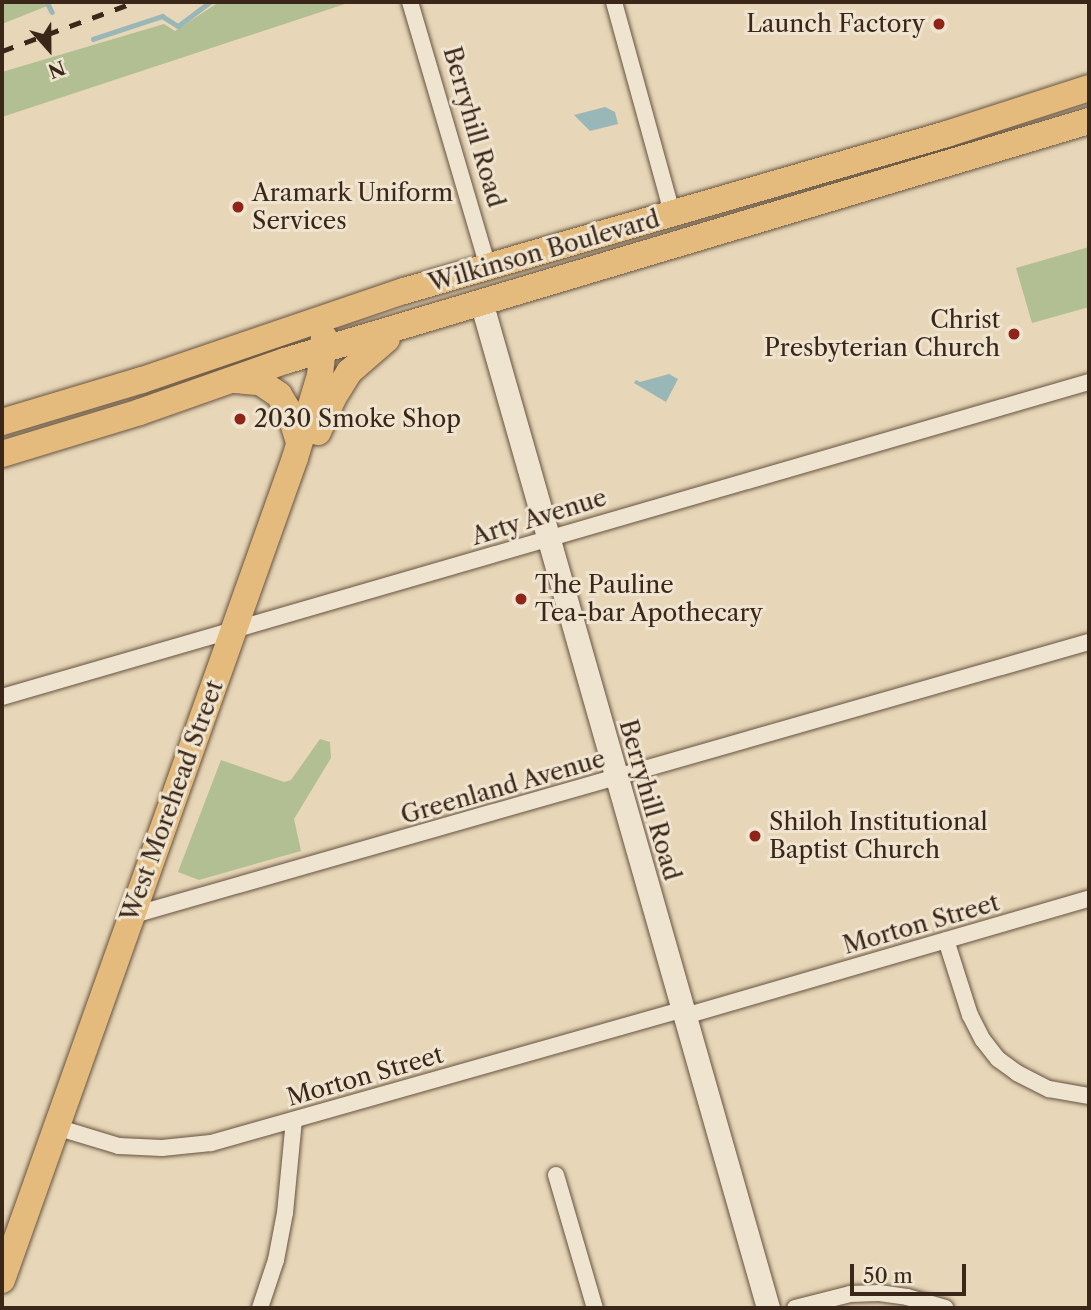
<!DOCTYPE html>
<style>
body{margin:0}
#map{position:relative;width:1091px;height:1310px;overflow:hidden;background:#e7d6b7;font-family:"Libre Caslon Text",serif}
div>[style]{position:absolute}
.green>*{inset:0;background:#b1bf92}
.water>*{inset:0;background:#9ab7b8}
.stream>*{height:4.5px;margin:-2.25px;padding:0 2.25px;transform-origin:2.25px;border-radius:2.25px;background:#9ab7b8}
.roads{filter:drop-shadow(0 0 2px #665340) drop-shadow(0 0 2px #665340)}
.street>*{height:16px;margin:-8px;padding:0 8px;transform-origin:8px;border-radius:8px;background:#efe4d0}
.secondary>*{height:23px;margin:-11.5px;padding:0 11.5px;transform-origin:11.5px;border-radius:11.5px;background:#efe4d0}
.primary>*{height:26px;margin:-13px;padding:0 13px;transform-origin:13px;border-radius:13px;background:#e4bb7c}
.rail>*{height:4.5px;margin-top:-2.25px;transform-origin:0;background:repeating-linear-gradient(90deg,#3b2719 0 12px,transparent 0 24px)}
.dots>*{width:19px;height:19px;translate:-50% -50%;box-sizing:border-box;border:4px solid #efe4d0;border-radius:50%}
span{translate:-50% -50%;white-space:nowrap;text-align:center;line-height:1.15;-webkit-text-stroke:6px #efe4d0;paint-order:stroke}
.poi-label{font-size:24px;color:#3b2719}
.right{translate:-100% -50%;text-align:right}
.left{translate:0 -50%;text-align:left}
.street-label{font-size:24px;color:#3b2719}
.frame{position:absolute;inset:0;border:4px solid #3b2719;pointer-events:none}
.north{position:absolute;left:14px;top:14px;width:70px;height:70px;-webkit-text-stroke:5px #efe4d0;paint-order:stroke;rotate:159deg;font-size:19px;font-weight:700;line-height:28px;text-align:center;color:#3b2719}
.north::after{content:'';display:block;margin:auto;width:24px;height:32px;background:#3b2719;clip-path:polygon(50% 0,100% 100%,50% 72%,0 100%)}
.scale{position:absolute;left:850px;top:1264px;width:116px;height:32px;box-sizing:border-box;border:4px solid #3b2719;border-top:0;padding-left:9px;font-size:21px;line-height:24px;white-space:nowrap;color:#3b2719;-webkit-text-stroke:5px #efe4d0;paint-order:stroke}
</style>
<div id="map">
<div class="green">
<i style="clip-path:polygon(2px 2px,57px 2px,2px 24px)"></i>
<i style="clip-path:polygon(219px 2px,351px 2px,2px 117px,2px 72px,164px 24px,175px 31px)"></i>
<i style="clip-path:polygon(1089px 247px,1089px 307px,1032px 323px,1016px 268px)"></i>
<i style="clip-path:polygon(320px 739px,330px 742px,331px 758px,294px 819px,301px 851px,199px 880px,178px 872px,221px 760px,284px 782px,291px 780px)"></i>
</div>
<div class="water">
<i style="clip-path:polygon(605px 107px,615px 112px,618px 124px,590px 131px,574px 115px)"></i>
<i style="clip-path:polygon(669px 374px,678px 379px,666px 402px,634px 383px,636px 380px,640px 382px)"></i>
</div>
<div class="stream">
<i style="left:47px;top:2px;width:11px;rotate:63deg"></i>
<i style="left:93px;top:39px;width:73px;rotate:-18.4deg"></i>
<i style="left:162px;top:16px;width:19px;rotate:32deg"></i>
<i style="left:178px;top:26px;width:40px;rotate:-37deg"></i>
</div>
<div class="roads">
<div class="street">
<i style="left:410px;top:2px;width:276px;rotate:73.6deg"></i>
<i style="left:614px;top:2px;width:219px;rotate:74.6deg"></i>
<i style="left:2px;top:697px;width:1132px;rotate:-16.16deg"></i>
<i style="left:130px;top:916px;width:997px;rotate:-15.95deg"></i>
<i style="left:946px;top:940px;width:79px;rotate:72.3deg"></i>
<i style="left:970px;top:1015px;width:28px;rotate:63deg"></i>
<i style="left:983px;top:1040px;width:24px;rotate:52deg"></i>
<i style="left:998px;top:1059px;width:24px;rotate:36deg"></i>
<i style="left:1017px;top:1073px;width:36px;rotate:27deg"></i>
<i style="left:1049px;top:1089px;width:41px;rotate:9.9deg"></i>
<i style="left:685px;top:1016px;width:421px;rotate:-16.2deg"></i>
<i style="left:56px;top:1127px;width:66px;rotate:16.8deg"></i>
<i style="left:119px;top:1146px;width:43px;rotate:2.7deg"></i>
<i style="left:162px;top:1148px;width:49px;rotate:-5.8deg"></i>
<i style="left:211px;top:1143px;width:491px;rotate:-15.8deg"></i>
<i style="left:556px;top:1175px;width:139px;rotate:73.7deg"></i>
<i style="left:260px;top:1308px;width:51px;rotate:-71.6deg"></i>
<i style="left:276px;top:1260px;width:48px;rotate:-79.2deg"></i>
<i style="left:285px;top:1213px;width:93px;rotate:-84.5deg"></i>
<i style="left:795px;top:1308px;width:57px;rotate:-14.3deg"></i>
<i style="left:850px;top:1294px;width:29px;rotate:-2deg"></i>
<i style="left:879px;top:1293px;width:28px;rotate:8deg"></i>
<i style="left:907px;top:1297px;width:40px;rotate:16deg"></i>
</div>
<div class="secondary">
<i style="left:482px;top:305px;width:1043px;rotate:74.08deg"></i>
</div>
<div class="primary">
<i style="left:235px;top:380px;width:25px;rotate:5deg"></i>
<i style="left:260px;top:382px;width:23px;rotate:34deg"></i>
<i style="left:279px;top:395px;width:21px;rotate:59deg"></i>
<i style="left:290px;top:413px;width:30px;rotate:73deg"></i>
<i style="left:2px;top:422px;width:146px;rotate:-16.7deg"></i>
<i style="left:142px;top:380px;width:277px;rotate:-18.8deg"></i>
<i style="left:404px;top:291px;width:565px;rotate:-16.13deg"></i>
<i style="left:947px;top:134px;width:149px;rotate:-17.9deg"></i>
<i style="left:318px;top:432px;width:37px;rotate:-66deg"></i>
<i style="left:333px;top:398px;width:31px;rotate:-58deg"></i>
<i style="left:349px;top:372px;width:50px;rotate:-41deg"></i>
<i style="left:2px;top:454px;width:144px;rotate:-16.9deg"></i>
<i style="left:140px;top:412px;width:154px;rotate:-19.4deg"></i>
<i style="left:285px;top:361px;width:839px;rotate:-16.62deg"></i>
<i style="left:2px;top:1280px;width:873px;rotate:-70.38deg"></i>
<i style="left:295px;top:458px;width:87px;rotate:-73.2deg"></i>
<i style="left:320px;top:375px;width:38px;rotate:-84deg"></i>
</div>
</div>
<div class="rail">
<i style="left:2px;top:51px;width:142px;rotate:-20.2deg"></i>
</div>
<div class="dots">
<i style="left:939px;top:24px;background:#8f2418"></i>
<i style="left:238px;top:207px;background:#8f2418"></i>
<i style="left:1014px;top:334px;background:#8f2418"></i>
<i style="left:240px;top:419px;background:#8f2418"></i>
<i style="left:521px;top:599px;background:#8f2418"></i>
<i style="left:755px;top:836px;background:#8f2418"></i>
</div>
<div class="poi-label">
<span class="right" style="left:925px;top:24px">Launch Factory</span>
<span class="left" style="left:252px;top:207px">Aramark Uniform<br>Services</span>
<span class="right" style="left:1000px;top:334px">Christ<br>Presbyterian Church</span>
<span class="left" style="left:254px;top:419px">2030 Smoke Shop</span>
<span class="left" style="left:535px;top:599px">The Pauline<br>Tea-bar Apothecary</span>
<span class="left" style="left:769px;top:836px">Shiloh Institutional<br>Baptist Church</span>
</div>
<div class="street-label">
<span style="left:474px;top:127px;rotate:74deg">Berryhill Road</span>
<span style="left:544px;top:251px;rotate:-16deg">Wilkinson Boulevard</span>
<span style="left:539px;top:517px;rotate:-17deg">Arty Avenue</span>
<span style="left:503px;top:787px;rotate:-16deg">Greenland Avenue</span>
<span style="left:650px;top:800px;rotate:74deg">Berryhill Road</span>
<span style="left:172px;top:801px;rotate:-70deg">West Morehead Street</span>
<span style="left:921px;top:924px;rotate:-16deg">Morton Street</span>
<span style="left:365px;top:1076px;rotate:-16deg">Morton Street</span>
</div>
<div class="frame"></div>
<div class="north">N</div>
<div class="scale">50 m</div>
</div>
